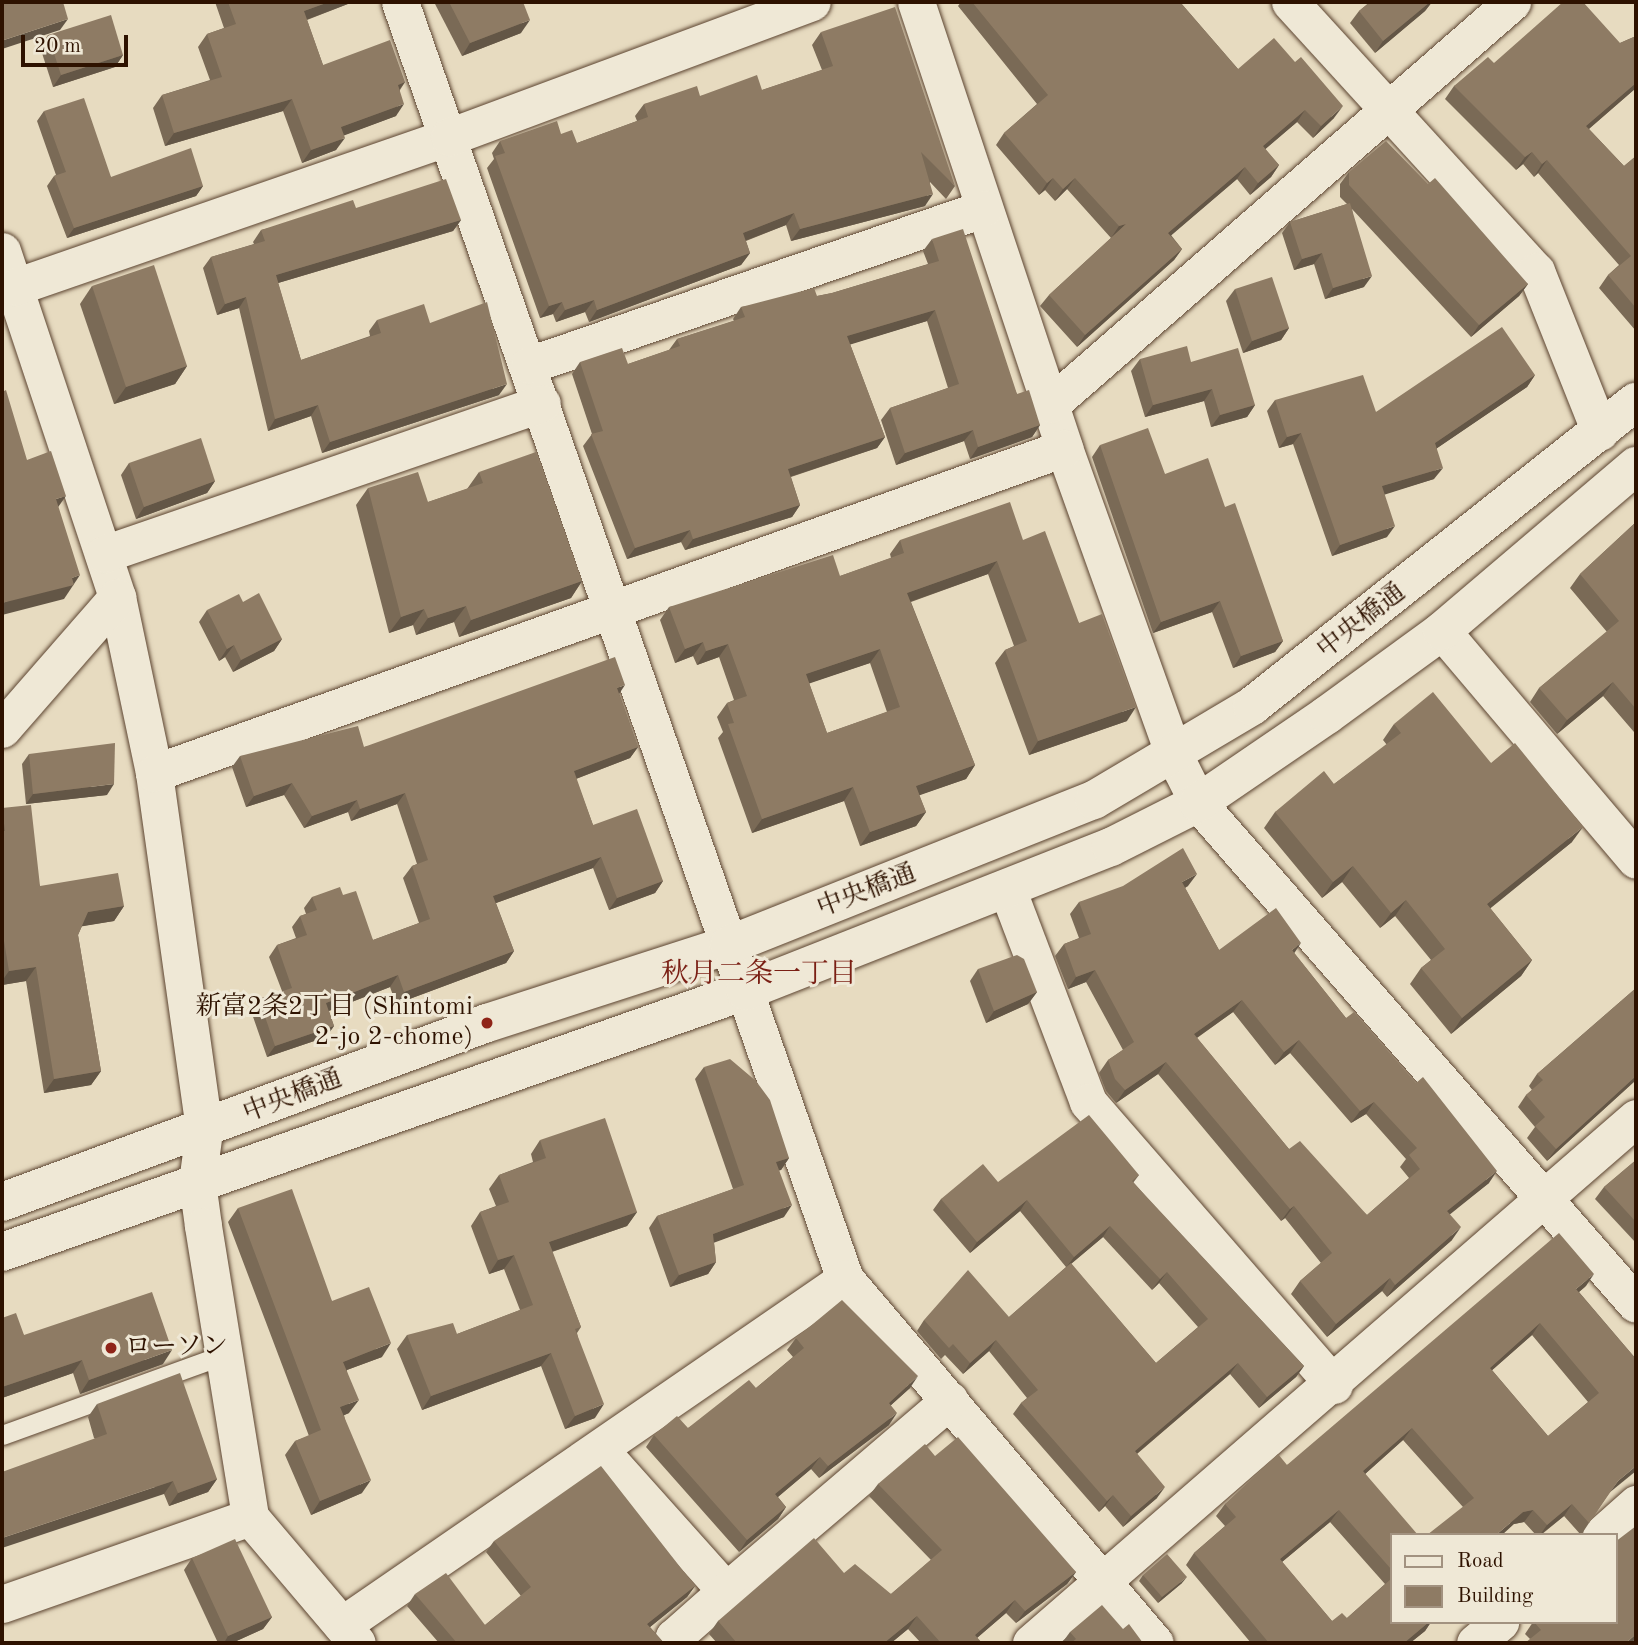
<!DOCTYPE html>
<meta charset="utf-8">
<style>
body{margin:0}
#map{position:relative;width:1638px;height:1645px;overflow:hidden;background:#e7dbc0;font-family:"Old Standard TT","Noto Serif JP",serif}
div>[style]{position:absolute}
.roads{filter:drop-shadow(0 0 2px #5c4430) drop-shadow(0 0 2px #5c4430)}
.lane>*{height:19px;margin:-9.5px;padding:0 9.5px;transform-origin:9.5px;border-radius:9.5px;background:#efe8d6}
.street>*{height:37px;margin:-18.5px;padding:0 18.5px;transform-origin:18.5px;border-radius:18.5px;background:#efe8d6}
.secondary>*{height:38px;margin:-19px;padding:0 19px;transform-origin:19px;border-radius:19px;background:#efe8d6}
.wall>*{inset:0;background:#7a6a56}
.shaded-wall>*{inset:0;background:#635646}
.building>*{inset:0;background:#8e7b64}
.dots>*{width:19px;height:19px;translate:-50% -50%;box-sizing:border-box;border:4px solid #efe8d6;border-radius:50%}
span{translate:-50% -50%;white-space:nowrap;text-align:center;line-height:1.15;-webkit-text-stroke:6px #efe8d6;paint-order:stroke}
.street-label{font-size:26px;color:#2e1200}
.poi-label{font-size:26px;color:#2e1200}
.right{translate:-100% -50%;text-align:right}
.left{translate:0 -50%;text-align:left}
.neighbourhood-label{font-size:28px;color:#7a1f14}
.frame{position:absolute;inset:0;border:4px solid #2e1200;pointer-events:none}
.legend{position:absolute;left:1390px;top:1533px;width:228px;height:91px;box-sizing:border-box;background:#efe8d6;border:2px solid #a29280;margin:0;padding:9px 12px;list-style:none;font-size:21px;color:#2e1200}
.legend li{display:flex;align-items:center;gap:14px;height:35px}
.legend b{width:35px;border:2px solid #a29280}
.scale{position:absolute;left:21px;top:35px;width:107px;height:32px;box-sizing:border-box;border:4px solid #2e1200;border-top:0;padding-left:9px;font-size:21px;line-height:24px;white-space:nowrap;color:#2e1200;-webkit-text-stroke:5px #efe8d6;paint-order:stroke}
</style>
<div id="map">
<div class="roads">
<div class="lane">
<i style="left:2px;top:1435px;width:235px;rotate:-19.9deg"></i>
</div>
<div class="street">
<i style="left:400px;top:2px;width:1352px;rotate:70.79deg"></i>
<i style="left:845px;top:1279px;width:478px;rotate:49.6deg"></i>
<i style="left:916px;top:2px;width:470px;rotate:71.6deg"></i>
<i style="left:1064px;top:448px;width:326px;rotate:70.3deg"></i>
<i style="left:1174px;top:755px;width:54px;rotate:63.4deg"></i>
<i style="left:1198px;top:803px;width:665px;rotate:48.84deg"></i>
<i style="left:1290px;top:2px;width:365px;rotate:47.6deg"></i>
<i style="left:1536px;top:271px;width:173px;rotate:68.3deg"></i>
<i style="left:2px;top:251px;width:365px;rotate:71.6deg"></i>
<i style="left:117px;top:597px;width:180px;rotate:78.1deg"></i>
<i style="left:154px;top:773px;width:361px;rotate:82deg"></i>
<i style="left:204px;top:1131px;width:51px;rotate:97.8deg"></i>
<i style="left:197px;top:1182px;width:44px;rotate:82.2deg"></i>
<i style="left:203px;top:1226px;width:295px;rotate:80.8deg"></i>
<i style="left:250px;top:1517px;width:165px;rotate:49.7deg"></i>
<i style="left:15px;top:287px;width:459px;rotate:-19.1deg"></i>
<i style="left:449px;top:137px;width:387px;rotate:-20.4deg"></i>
<i style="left:529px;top:365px;width:481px;rotate:-19deg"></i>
<i style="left:1051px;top:404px;width:612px;rotate:-41.09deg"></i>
<i style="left:104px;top:554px;width:463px;rotate:-19deg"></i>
<i style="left:1442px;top:631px;width:300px;rotate:49.7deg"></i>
<i style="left:2px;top:729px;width:175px;rotate:-48.9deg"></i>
<i style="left:154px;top:773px;width:966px;rotate:-19.65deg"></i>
<i style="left:1008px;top:891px;width:226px;rotate:69.2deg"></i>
<i style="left:1088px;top:1102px;width:375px;rotate:49deg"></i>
<i style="left:600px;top:1450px;width:189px;rotate:48.2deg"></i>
<i style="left:726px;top:1591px;width:294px;rotate:-40.5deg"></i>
<i style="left:1601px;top:1535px;width:47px;rotate:-41.5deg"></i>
<i style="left:2px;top:1604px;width:263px;rotate:-19.3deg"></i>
<i style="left:342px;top:1625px;width:611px;rotate:-34.52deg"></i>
<i style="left:679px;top:1643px;width:8px;rotate:-130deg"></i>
<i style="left:674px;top:1637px;width:69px;rotate:-41.5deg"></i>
<i style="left:1031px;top:1643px;width:801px;rotate:-40.95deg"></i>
<i style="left:1475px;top:1643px;width:33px;rotate:-40deg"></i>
</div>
<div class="secondary">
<i style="left:2px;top:1202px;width:517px;rotate:-20.26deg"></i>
<i style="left:487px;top:1023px;width:254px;rotate:-17.9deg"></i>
<i style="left:729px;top:945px;width:393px;rotate:-21.7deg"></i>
<i style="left:1094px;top:800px;width:184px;rotate:-30.7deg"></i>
<i style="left:1252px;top:706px;width:490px;rotate:-38.4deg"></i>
<i style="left:2px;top:1252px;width:788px;rotate:-19.36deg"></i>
<i style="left:745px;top:991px;width:393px;rotate:-21.5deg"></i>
<i style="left:1111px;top:847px;width:97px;rotate:-26.8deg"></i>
<i style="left:1198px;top:803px;width:156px;rotate:-34.3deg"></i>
<i style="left:1327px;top:715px;width:142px;rotate:-36.1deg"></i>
<i style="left:1442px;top:631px;width:255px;rotate:-40.4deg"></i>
</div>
</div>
<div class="wall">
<i style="clip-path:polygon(215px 2px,353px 2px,307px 20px,323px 65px,405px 82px,400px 90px,396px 116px,344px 135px,336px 150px,302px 163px,283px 111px,165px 146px,153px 108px,162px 95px,210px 80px,198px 47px,207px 34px,224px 28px)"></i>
<i style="clip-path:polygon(434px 2px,523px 2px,521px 33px,462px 56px)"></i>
<i style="clip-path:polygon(961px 2px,1180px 2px,1238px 69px,1334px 118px,1313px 138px,1297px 122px,1265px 149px,1279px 165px,1271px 177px,1250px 195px,1237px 179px,1171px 235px,1182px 249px,1174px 260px,1077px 347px,1040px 306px,1049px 295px,1111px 238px,1067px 189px,1055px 201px,1045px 190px,1039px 195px,996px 145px,1004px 133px,1037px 104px,958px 6px)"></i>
<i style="clip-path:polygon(1370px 2px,1432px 2px,1425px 11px,1375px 53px,1350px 23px,1359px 11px)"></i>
<i style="clip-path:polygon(821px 32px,955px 186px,946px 199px,930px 182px,925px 206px,791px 241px,786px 225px,746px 241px,750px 253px,741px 265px,589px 322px,585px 312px,556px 322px,553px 314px,540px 318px,487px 168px,494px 159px,492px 153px,500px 141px,561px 134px,577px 143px,637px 121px,635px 116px,644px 104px,700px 96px,762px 90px,822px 70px,812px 45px)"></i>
<i style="clip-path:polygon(48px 35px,123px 55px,115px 67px,53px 87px,40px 47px)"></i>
<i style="clip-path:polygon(1636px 36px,1636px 88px,1589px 129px,1624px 166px,1636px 156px,1636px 331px,1599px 288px,1608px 275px,1619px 265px,1538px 173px,1534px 177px,1523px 164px,1516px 170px,1445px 99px,1454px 86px,1494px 63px,1620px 43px)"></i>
<i style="clip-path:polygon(44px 111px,111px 177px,203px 186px,196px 196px,67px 238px,47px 186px,54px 176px,56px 175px,37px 121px)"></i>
<i style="clip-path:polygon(1349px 172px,1528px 284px,1519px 296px,1471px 337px,1352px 209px,1364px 287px,1325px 299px,1314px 264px,1294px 270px,1282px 233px,1290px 222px,1347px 204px,1340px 197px,1340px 184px)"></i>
<i style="clip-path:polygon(356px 208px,461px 220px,453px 231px,278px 283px,301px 360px,370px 336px,369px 331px,377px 320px,430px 323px,499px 395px,322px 453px,311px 416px,268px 431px,239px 308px,217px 315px,203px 268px,211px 257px,254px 244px,253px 242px,261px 230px)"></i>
<i style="clip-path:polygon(932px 239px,1017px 394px,1040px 425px,1032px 437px,970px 459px,964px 441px,896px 465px,881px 420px,890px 408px,948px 388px,927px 321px,850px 344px,885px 437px,877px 448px,791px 477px,800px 505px,792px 517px,685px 550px,681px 542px,627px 559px,583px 446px,592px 434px,572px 374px,580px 362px,628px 364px,669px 350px,677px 339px,734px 321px,733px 319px,741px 307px,817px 296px,832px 293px,928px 264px,923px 251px)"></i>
<i style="clip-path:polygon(92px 286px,187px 366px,175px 384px,114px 404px,80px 304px)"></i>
<i style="clip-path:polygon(1235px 289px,1289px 328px,1281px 340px,1243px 353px,1226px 301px)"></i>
<i style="clip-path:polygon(1140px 359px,1191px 362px,1255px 405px,1247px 417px,1211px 427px,1204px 401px,1145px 417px,1131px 371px)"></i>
<i style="clip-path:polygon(1535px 375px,1527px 387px,1437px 448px,1434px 479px,1384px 494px,1387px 537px,1332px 556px,1293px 444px,1279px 448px,1267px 411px,1275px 400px,1376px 412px)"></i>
<i style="clip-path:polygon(1100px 445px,1165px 474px,1225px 507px,1283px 641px,1275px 652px,1233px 668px,1212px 612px,1153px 633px,1092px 457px)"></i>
<i style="clip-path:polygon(129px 463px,215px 481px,207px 493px,136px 519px,121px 475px)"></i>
<i style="clip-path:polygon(479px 472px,582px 581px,571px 598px,459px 637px,454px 622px,416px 635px,413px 625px,389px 633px,356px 505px,368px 488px,428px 502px,467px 489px)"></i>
<i style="clip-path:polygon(1636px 522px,1636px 730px,1634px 732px,1603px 696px,1557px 734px,1530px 702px,1539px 688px,1607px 632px,1570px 588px,1580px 574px)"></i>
<i style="clip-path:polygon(evenodd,900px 540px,1023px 540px,1079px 623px,1127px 721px,1029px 755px,995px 663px,1005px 650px,1014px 646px,988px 574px,911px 602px,975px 765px,966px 779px,919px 795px,926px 812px,916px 826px,860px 846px,844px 801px,752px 833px,718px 738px,723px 732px,717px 717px,727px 703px,734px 700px,719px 657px,697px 665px,693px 656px,675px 663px,660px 620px,669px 607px,840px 576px,891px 558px,890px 554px,900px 540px,870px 663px,887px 712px,827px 733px,809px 683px,870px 663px)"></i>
<i style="clip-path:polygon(207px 610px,282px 639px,274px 651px,233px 672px,225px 657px,219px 661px,199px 622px)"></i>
<i style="clip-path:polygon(619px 693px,638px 747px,630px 758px,576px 779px,593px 825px,663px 881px,655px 893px,609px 910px,593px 868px,496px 903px,514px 951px,506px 963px,396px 1004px,390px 987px,329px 1011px,334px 1026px,326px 1037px,267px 1057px,251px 1011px,259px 999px,282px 991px,269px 957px,277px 945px,296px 938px,292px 927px,300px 916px,306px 914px,304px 908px,312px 897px,343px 895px,373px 940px,419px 923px,403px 878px,412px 866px,417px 864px,397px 804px,351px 821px,348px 812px,304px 828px,284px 795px,246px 807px,232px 767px,240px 756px,364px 747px)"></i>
<i style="clip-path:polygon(1394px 724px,1491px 763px,1572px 842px,1490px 908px,1532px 960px,1521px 976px,1451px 1034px,1410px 984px,1421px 968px,1431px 960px,1395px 916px,1380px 928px,1342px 882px,1322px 898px,1264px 828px,1275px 812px,1334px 784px,1387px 745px,1383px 740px)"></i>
<i style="clip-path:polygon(29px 754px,107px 795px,26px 804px,22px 764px)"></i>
<i style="clip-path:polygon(2px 808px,40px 886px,124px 906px,114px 921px,82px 926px,78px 935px,101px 1071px,91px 1085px,44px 1093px,26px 981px,2px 985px)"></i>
<i style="clip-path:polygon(evenodd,1188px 886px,1185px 888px,1219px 950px,1294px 953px,1346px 1018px,1489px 1183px,1449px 1214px,1452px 1240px,1387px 1297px,1382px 1291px,1327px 1337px,1291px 1294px,1300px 1281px,1321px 1263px,1285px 1218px,1281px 1221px,1158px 1074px,1116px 1103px,1106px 1091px,1099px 1073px,1108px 1060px,1123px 1050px,1086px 982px,1068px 989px,1055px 956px,1064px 944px,1079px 938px,1070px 914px,1079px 902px,1188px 886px,1233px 1012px,1275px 1065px,1290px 1053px,1351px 1123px,1366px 1114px,1406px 1159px,1400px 1167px,1409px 1178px,1367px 1215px,1289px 1149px,1197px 1038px,1233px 1012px)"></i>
<i style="clip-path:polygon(978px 969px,1037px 992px,1028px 1004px,986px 1023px,970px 981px)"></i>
<i style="clip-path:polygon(1636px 988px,1636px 1080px,1547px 1161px,1527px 1138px,1535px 1127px,1518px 1107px,1526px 1095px,1532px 1090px,1529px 1086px,1537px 1074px)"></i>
<i style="clip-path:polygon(704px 1067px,789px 1158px,781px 1170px,779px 1170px,784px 1217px,714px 1242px,716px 1262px,708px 1274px,670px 1287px,649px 1228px,657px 1216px,733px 1189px,695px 1079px)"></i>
<i style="clip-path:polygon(540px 1140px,637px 1212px,627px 1226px,552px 1252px,581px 1327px,577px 1333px,595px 1418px,565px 1429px,541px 1366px,422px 1410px,397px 1349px,407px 1335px,457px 1334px,520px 1310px,504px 1269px,489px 1274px,471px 1226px,480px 1212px,496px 1206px,489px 1189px,499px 1175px,533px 1162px,531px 1154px)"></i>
<i style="clip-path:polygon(1636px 1160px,1636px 1243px,1595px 1199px,1604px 1187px)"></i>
<i style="clip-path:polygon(evenodd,1139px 1175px,1133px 1183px,1304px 1366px,1296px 1377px,1259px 1408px,1230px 1374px,1137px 1454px,1157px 1498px,1123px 1527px,1105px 1506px,1099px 1512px,1013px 1414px,1021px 1403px,1027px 1398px,989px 1351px,963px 1374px,945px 1355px,941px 1359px,917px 1331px,924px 1320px,1009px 1317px,1066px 1267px,1020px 1211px,970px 1253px,933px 1210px,941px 1199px,998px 1182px,1139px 1175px,1103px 1237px,1152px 1290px,1159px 1283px,1198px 1327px,1156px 1363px,1071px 1264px,1103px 1237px)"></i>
<i style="clip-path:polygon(238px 1208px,332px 1301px,382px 1357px,347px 1370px,349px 1413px,344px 1415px,362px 1493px,311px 1515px,285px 1455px,295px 1441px,309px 1436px,228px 1222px)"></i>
<i style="clip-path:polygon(evenodd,1586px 1286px,1579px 1292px,1636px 1359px,1609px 1493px,1581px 1535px,1564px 1516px,1541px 1535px,1536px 1535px,1524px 1522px,1514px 1524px,1463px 1507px,1403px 1440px,1365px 1474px,1391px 1535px,1391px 1622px,1431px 1622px,1425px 1631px,1410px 1643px,1251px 1643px,1186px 1565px,1194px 1553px,1225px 1526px,1216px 1516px,1225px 1504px,1287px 1465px,1586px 1286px,1532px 1335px,1588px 1402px,1548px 1436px,1492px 1370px,1532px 1335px,1586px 1286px,1330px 1522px,1385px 1584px,1347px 1618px,1332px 1621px,1282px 1562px,1330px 1522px)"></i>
<i style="clip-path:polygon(2px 1318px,24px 1335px,163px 1364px,80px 1394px,73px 1373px,2px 1398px)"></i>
<i style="clip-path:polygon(796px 1338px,910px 1388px,891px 1405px,889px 1425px,819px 1478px,811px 1469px,778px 1497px,786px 1507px,778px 1519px,739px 1552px,646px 1447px,654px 1435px,688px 1428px,756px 1388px,793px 1357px,787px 1350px)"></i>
<i style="clip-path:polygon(97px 1404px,217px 1479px,208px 1492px,169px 1506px,164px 1494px,94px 1438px,88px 1417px)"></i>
<i style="clip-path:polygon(935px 1456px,1076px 1572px,1067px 1584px,1016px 1623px,1006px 1613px,977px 1638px,982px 1643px,921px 1643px,908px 1629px,891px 1643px,717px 1643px,709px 1634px,718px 1621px,844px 1573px,891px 1594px,931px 1560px,869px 1496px,878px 1484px)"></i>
<i style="clip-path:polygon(494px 1541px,695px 1586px,687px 1597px,650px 1627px,664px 1643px,439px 1643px,407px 1606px,415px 1594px,485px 1625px,521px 1596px,486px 1552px)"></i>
<i style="clip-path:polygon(192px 1558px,272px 1617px,263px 1629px,232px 1643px,218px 1643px,184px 1570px)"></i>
<i style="clip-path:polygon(1143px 1575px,1182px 1583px,1158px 1603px,1139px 1581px)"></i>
<i style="clip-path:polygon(1533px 1622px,1615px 1622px,1530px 1639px,1525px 1634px)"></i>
<i style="clip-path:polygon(1123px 1629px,1143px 1643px,1062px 1643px,1070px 1632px)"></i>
</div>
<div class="shaded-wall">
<i style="clip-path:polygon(329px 2px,353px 2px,295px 24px,304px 11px)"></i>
<i style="clip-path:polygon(1430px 2px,1432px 2px,1425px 11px,1375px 53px,1383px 41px)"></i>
<i style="clip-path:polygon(68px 19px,60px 30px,2px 49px,2px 43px,4px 40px)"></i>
<i style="clip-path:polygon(530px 20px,521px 33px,462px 56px,470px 43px)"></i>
<i style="clip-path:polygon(123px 55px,115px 67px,53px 87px,61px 75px)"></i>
<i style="clip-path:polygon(405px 82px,396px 94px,398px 85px)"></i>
<i style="clip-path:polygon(1636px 83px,1636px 88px,1577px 139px,1586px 126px)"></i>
<i style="clip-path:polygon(292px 99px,283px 111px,165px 146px,174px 133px)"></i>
<i style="clip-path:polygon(404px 104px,396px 116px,332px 140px,341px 127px)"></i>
<i style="clip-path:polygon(1343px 106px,1334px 118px,1313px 138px,1321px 126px)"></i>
<i style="clip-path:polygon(1305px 110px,1297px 122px,1255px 158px,1263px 146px)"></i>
<i style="clip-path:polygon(345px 138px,336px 150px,302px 163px,311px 150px)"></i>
<i style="clip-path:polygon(1532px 152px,1523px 164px,1516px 170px,1525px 157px)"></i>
<i style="clip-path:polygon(1547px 160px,1538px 173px,1534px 177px,1542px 164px)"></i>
<i style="clip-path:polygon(1279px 165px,1271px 177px,1250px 195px,1258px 183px)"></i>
<i style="clip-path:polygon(1245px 167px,1237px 179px,1160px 245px,1168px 233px)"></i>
<i style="clip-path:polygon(1053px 178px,1045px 190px,1039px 195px,1047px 183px)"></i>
<i style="clip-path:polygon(1075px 178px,1067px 189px,1055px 201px,1063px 189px)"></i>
<i style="clip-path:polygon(203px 186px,196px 196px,67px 238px,74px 228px)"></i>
<i style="clip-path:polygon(933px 194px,925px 206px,791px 241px,800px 229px)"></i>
<i style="clip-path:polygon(794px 213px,786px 225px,734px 245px,743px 233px)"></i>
<i style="clip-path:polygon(461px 220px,453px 231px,268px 286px,276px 275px)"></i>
<i style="clip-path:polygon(1126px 224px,1111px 238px,1119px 226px)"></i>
<i style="clip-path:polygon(1182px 249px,1174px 260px,1077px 347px,1085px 335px)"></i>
<i style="clip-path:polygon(750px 253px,741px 265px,589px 322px,597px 310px)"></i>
<i style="clip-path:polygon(1322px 253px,1314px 264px,1294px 270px,1302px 259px)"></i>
<i style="clip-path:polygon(1372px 276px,1364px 287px,1325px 299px,1333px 288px)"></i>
<i style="clip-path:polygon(1528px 284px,1519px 296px,1471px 337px,1479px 325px)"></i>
<i style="clip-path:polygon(246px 297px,239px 308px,217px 315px,225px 304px)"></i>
<i style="clip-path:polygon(594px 300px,585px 312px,556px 322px,565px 310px)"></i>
<i style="clip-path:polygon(562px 302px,553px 314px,540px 318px,549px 306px)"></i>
<i style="clip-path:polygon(935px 310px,927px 321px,839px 348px,847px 336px)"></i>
<i style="clip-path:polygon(1289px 328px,1281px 340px,1243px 353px,1252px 341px)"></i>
<i style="clip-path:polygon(187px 366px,175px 384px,114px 404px,126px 387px)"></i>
<i style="clip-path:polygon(1535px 375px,1527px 387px,1427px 455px,1435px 443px)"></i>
<i style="clip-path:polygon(507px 384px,499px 395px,322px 453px,330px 442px)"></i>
<i style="clip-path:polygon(1212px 389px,1204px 401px,1145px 417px,1153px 405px)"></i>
<i style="clip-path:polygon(318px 405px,311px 416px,268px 431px,275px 419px)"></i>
<i style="clip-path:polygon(1255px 405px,1247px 417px,1211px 427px,1220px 415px)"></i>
<i style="clip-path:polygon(1040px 425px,1032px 437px,970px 459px,978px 447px)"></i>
<i style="clip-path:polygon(973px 430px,964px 441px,896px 465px,905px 453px)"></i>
<i style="clip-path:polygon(1301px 433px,1293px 444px,1279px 448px,1287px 437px)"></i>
<i style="clip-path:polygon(885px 437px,877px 448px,780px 480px,788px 469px)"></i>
<i style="clip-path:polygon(1443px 468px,1434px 479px,1374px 498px,1382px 486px)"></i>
<i style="clip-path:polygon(215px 481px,207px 493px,136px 519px,144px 507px)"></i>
<i style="clip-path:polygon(66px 496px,56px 510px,56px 499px)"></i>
<i style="clip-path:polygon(800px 505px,792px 517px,685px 550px,693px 539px)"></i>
<i style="clip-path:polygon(1395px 526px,1387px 537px,1332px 556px,1340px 545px)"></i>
<i style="clip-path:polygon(690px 530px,681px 542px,627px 559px,635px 548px)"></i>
<i style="clip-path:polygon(997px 561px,988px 574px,898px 606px,907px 593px)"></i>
<i style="clip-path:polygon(80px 575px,64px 599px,2px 615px,2px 603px)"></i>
<i style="clip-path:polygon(582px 581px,571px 598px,459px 637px,471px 620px)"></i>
<i style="clip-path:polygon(1220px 601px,1212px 612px,1153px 633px,1161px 622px)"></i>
<i style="clip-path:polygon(466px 606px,454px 622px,416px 635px,428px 618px)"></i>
<i style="clip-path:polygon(424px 609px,413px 625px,389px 633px,401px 617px)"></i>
<i style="clip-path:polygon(282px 639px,274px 651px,233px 672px,241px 660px)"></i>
<i style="clip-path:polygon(1283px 641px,1275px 652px,1233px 668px,1241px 656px)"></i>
<i style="clip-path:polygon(703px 642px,693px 656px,675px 663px,685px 649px)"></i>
<i style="clip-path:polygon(728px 644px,719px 657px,697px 665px,706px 651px)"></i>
<i style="clip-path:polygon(234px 645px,225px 657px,219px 661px,227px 649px)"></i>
<i style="clip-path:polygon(880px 649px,870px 663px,796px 688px,806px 674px)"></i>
<i style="clip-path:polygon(1613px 682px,1603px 696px,1557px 734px,1567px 720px)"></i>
<i style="clip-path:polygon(625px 685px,617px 697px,617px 688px)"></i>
<i style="clip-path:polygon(1136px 707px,1127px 721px,1029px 755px,1038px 741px)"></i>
<i style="clip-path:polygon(638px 747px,630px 758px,565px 783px,574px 771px)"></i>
<i style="clip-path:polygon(975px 765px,966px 779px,906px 800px,916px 786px)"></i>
<i style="clip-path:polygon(292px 783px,284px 795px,246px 807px,254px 796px)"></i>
<i style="clip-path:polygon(114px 784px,107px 795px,26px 804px,33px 794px)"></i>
<i style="clip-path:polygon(853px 787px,844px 801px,752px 833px,762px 819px)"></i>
<i style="clip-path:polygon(405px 793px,397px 804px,351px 821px,360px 809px)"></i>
<i style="clip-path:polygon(357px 800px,348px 812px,304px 828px,312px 816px)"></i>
<i style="clip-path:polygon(926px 812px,916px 826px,860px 846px,870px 832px)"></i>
<i style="clip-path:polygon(1583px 827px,1572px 842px,1476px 920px,1487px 904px)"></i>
<i style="clip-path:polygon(601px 857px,593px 868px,485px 907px,493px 896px)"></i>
<i style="clip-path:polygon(1353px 866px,1342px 882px,1322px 898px,1333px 882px)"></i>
<i style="clip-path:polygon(1197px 874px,1188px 886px,1173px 894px,1182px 882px)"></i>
<i style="clip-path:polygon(663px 881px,655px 893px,609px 910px,617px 898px)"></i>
<i style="clip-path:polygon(1406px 900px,1395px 916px,1380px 928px,1391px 913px)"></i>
<i style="clip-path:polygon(124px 906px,114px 921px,78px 927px,88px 912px)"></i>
<i style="clip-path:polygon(1301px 943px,1293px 955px,1292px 950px)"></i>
<i style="clip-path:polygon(514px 951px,506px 963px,396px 1004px,404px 992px)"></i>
<i style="clip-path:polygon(1532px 960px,1521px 976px,1451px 1034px,1462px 1018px)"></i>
<i style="clip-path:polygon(36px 967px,26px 981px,2px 985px,2px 981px,9px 971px)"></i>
<i style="clip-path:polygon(1095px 970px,1086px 982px,1068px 989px,1076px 977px)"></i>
<i style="clip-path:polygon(398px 975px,390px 987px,318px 1015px,326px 1003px)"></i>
<i style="clip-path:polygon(1037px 992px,1028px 1004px,986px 1023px,994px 1011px)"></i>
<i style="clip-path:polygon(1242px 1000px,1233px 1012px,1185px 1046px,1194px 1034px)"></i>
<i style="clip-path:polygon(334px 1026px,326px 1037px,267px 1057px,275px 1046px)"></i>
<i style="clip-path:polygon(1299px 1040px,1290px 1053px,1275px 1065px,1284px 1052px)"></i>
<i style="clip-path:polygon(1166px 1062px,1158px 1074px,1116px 1103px,1125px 1090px)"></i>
<i style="clip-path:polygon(101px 1071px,91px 1085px,44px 1093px,54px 1079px)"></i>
<i style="clip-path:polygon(1636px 1076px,1636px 1080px,1547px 1161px,1556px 1149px)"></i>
<i style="clip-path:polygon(1374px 1102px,1366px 1114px,1351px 1123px,1360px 1111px)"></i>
<i style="clip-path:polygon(789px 1158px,781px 1170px,768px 1174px,776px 1162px)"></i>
<i style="clip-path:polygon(1497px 1171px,1489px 1183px,1438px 1224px,1447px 1211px)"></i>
<i style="clip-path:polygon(1027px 1200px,1020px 1211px,970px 1253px,977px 1242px)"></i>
<i style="clip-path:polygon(792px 1205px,784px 1217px,705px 1246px,713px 1234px)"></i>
<i style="clip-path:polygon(1294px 1206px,1285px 1218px,1281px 1221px,1290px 1209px)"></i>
<i style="clip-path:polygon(637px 1212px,627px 1226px,539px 1256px,549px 1242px)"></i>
<i style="clip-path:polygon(1110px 1226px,1103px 1237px,1066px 1268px,1074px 1257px)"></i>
<i style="clip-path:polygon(1461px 1227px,1452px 1240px,1387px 1297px,1395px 1285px)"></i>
<i style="clip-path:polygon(514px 1255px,504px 1269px,489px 1274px,498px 1260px)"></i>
<i style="clip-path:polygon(716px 1262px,708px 1274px,670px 1287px,679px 1275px)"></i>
<i style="clip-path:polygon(1167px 1272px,1159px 1283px,1152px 1290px,1160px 1279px)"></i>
<i style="clip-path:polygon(1594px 1274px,1586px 1286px,1568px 1301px,1576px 1289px)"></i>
<i style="clip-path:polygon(1390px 1278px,1382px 1291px,1327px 1337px,1336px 1324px)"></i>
<i style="clip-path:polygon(1540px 1323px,1532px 1335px,1481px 1380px,1490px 1368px)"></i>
<i style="clip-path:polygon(996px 1340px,989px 1351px,963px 1374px,970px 1363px)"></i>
<i style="clip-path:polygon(391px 1343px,382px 1357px,333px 1375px,343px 1362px)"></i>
<i style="clip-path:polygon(172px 1350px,163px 1364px,80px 1394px,89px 1380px)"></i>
<i style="clip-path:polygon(551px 1353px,541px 1366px,422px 1410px,431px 1396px)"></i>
<i style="clip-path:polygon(82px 1360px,73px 1373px,2px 1398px,2px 1387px)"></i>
<i style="clip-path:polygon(1238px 1363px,1230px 1374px,1127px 1462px,1135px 1451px)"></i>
<i style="clip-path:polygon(1304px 1366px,1296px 1377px,1259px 1408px,1267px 1397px)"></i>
<i style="clip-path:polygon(918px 1376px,910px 1388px,880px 1415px,889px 1403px)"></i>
<i style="clip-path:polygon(359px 1400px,349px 1413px,331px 1421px,340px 1407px)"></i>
<i style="clip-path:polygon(604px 1404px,595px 1418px,565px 1429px,575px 1416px)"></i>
<i style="clip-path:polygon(897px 1413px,889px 1425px,819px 1478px,828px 1466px)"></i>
<i style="clip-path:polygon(1412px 1428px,1403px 1440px,1355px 1483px,1363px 1471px)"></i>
<i style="clip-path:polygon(820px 1457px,811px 1469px,767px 1506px,775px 1494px)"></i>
<i style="clip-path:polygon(1636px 1466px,1636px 1471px,1609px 1493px,1618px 1481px)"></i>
<i style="clip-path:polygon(217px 1479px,208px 1492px,169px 1506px,178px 1493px)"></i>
<i style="clip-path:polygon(371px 1480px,362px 1493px,311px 1515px,320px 1501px)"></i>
<i style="clip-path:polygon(173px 1481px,164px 1494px,2px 1548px,2px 1538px)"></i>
<i style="clip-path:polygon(1165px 1487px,1157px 1498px,1123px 1527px,1131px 1516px)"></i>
<i style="clip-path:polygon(1113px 1495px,1105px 1506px,1099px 1512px,1107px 1501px)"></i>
<i style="clip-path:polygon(1572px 1504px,1564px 1516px,1540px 1535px,1547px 1525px)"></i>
<i style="clip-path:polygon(786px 1507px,778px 1519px,739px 1552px,747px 1540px)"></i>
<i style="clip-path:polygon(1339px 1510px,1330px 1522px,1271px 1571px,1280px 1559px)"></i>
<i style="clip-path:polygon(1533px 1510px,1524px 1522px,1514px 1524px,1502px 1535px,1496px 1535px,1523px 1512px)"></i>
<i style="clip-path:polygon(1076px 1572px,1067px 1584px,1016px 1623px,1025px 1611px)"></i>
<i style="clip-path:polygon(1187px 1577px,1182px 1583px,1158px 1603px,1162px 1597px)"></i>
<i style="clip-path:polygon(695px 1586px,687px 1597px,639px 1636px,647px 1624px)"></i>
<i style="clip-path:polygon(1015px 1600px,1006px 1613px,971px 1643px,975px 1635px)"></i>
<i style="clip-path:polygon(917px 1616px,908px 1629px,891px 1643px,884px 1643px)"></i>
<i style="clip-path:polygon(272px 1617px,263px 1629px,232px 1643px,224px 1643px,228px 1636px)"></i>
<i style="clip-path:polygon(1429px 1622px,1431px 1622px,1425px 1631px,1410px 1643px,1404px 1643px)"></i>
<i style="clip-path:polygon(1636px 1634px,1636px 1639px,1631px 1643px,1626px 1643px)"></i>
</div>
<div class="building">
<i style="clip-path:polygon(2px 2px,63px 2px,68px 19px,4px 40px,2px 34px)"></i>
<i style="clip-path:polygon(228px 2px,329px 2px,304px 11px,323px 65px,390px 40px,405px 82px,398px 85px,404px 104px,341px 127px,345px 138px,311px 150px,292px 99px,174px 133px,162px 95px,222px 77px,207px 34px,236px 24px)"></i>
<i style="clip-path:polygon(449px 2px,523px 2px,530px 20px,470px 43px)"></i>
<i style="clip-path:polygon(972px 2px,1180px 2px,1238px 69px,1274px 38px,1295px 62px,1301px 57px,1343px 106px,1321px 126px,1305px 110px,1263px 146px,1279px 165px,1258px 183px,1245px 167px,1168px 233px,1182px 249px,1085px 335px,1049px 295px,1126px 224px,1119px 226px,1075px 178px,1063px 189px,1053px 178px,1047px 183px,1004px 133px,1048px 95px)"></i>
<i style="clip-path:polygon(1370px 2px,1430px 2px,1383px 41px,1359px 11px)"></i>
<i style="clip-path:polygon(1563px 2px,1583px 2px,1620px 43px,1636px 36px,1636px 83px,1586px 126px,1624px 166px,1636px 156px,1636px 308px,1608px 275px,1631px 256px,1547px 160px,1542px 164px,1532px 152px,1525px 157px,1454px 86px,1488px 57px,1494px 63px)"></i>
<i style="clip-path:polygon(895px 7px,955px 186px,921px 152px,933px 194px,800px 229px,794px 213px,743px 233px,750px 253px,597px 310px,594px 300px,565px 310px,562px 302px,549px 306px,495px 156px,505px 153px,500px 141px,557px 121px,561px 134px,572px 130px,577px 143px,648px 117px,644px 104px,697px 86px,700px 96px,757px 75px,762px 90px,833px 66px,821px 32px)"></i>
<i style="clip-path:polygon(111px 15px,123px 55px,61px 75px,48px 35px)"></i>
<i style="clip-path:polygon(84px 98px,111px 177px,191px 148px,203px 186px,74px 228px,54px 176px,66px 172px,44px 111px)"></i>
<i style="clip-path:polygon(1386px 141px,1428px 184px,1435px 178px,1528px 284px,1479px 325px,1349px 185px,1349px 172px)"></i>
<i style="clip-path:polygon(446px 179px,461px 220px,276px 275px,301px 360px,381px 333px,377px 320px,424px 304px,430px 323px,487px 302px,507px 384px,330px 442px,318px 405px,275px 419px,246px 297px,225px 304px,211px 257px,265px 241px,261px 230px,353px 200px,356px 208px)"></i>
<i style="clip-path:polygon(1350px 203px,1372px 276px,1333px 288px,1322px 253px,1302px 259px,1290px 222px)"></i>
<i style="clip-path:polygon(963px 229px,1017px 394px,1029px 390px,1040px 425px,978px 447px,973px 430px,905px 453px,890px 408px,959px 384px,935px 310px,847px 336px,885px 437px,788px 469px,800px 505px,693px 539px,690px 530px,635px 548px,591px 434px,603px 431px,580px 362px,622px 348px,628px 364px,680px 346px,677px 339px,745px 317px,741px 307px,814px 288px,817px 296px,832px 293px,939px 261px,932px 239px)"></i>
<i style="clip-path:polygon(154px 265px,187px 366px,126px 387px,92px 286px)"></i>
<i style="clip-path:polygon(1272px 277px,1289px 328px,1252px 341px,1235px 289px)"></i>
<i style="clip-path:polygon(1502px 327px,1535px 375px,1435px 443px,1443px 468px,1382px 486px,1395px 526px,1340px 545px,1301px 433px,1287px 437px,1275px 400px,1363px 375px,1376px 412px)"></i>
<i style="clip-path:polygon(1187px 346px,1191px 362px,1238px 348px,1255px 405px,1220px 415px,1212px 389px,1153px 405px,1140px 359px)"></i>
<i style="clip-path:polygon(6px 390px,27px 460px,51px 451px,66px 496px,56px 499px,80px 575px,72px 578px,74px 585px,2px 603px,2px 392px)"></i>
<i style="clip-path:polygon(1148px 428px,1165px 474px,1208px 458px,1225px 507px,1235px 503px,1283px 641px,1241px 656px,1220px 601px,1161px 622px,1100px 445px)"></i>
<i style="clip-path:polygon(201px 438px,215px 481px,144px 507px,129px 463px)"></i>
<i style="clip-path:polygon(536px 452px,582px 581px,471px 620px,466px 606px,428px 618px,424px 609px,401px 617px,368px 488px,418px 472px,428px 502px,483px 483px,479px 472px)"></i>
<i style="clip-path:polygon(evenodd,1010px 502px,1023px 540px,1045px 531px,1079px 623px,1102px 614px,1136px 707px,1038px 741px,1005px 650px,1027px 641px,997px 561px,907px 593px,975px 765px,916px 786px,926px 812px,870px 832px,853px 787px,762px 819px,728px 724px,734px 723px,727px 703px,747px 696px,728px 644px,706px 651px,703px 642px,685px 649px,669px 607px,833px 555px,840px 576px,904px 553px,900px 540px,1010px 502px,880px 649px,900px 707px,827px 733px,806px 674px,880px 649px)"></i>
<i style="clip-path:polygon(1636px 522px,1636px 709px,1613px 682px,1567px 720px,1539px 688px,1619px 621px,1580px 574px)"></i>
<i style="clip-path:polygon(259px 593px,282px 639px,241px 660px,234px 645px,227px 649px,207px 610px,239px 594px,243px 602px)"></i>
<i style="clip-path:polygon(615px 657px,625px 685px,617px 688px,638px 747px,574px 771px,593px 825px,637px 809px,663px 881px,617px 898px,601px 857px,493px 896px,514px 951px,404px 992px,398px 975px,326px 1003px,334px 1026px,275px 1046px,259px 999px,292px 988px,277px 945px,307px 935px,300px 916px,317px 910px,312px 897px,340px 887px,343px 895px,356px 891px,373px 940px,430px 919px,412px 866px,428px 860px,405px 793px,360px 809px,357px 800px,312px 816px,292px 783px,254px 796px,240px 756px,358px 726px,364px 747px)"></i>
<i style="clip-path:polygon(1433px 692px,1491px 763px,1515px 743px,1583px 827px,1487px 904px,1532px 960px,1462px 1018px,1421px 968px,1445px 949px,1406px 900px,1391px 913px,1353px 866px,1333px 882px,1275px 812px,1324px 771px,1334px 784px,1401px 733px,1394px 724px)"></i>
<i style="clip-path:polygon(115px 743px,114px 784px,33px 794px,29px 754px)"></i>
<i style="clip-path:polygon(31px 805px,40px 886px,118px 873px,124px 906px,88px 912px,78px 935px,101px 1071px,54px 1079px,36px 967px,9px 971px,3px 935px,2px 935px,2px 831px,5px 831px,2px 808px)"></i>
<i style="clip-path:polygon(evenodd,1183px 848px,1197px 874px,1182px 882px,1219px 950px,1276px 908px,1301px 943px,1292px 950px,1346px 1018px,1354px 1012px,1416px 1083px,1423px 1077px,1497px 1171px,1447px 1211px,1461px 1227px,1395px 1285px,1390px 1278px,1336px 1324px,1300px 1281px,1332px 1253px,1294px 1206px,1290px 1209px,1166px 1062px,1125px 1090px,1115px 1079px,1108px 1060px,1134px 1042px,1095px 970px,1076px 977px,1064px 944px,1091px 934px,1079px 902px,1123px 886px,1183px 848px,1242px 1000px,1284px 1052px,1299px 1040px,1360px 1111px,1374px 1102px,1417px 1148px,1409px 1155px,1420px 1169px,1367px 1215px,1300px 1141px,1289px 1149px,1194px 1034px,1242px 1000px)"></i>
<i style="clip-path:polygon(1017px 955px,1024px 959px,1037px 992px,994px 1011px,978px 969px)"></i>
<i style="clip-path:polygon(1636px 988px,1636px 1076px,1556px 1149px,1535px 1126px,1545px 1117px,1526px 1095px,1543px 1080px,1537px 1074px)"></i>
<i style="clip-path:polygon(730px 1059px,756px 1081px,770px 1100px,789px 1158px,776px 1162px,792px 1205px,713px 1234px,716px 1262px,679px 1275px,657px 1216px,744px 1185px,704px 1067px)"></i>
<i style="clip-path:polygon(1089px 1115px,1139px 1175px,1132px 1181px,1304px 1366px,1267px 1397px,1238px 1363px,1135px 1451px,1165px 1487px,1131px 1516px,1113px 1495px,1107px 1501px,1021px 1403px,1038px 1390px,996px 1340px,970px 1363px,953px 1344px,949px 1348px,924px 1320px,968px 1270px,1009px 1317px,1071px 1263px,1156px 1363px,1208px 1319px,1167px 1272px,1160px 1279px,1110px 1226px,1074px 1257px,1027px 1200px,977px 1242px,941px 1199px,983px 1164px,998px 1182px)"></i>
<i style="clip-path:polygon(605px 1118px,637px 1212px,549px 1242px,581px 1327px,575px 1329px,604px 1404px,575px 1416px,551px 1353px,431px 1396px,407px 1335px,453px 1323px,457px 1334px,533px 1305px,514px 1255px,498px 1260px,480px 1212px,509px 1202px,499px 1175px,546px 1158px,540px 1140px)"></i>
<i style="clip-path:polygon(1636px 1160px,1636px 1222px,1604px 1187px)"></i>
<i style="clip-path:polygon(292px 1189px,332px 1301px,369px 1287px,391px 1343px,343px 1362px,359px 1400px,340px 1407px,371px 1480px,320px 1501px,295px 1441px,321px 1430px,238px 1208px)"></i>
<i style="clip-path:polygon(evenodd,1559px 1233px,1594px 1274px,1576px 1289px,1636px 1359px,1636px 1466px,1618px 1481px,1589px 1523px,1572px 1504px,1547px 1525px,1533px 1510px,1523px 1512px,1496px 1535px,1427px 1535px,1474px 1498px,1412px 1428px,1363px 1471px,1418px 1535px,1391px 1535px,1391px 1569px,1339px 1510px,1280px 1559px,1332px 1621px,1342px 1613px,1347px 1618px,1391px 1579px,1391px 1622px,1429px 1622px,1404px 1643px,1269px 1643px,1194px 1553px,1236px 1517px,1225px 1504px,1278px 1454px,1287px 1465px,1559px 1233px,1540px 1323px,1599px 1393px,1548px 1436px,1490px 1368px,1540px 1323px)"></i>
<i style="clip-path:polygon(152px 1292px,172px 1350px,89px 1380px,82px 1360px,2px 1387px,2px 1318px,16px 1313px,24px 1335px)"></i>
<i style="clip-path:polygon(842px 1300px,918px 1376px,889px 1403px,897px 1413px,828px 1466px,820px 1457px,775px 1494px,786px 1507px,747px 1540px,654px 1435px,677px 1416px,688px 1428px,749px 1380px,756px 1388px,804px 1348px,796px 1338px)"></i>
<i style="clip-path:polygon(180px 1373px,217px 1479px,178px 1493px,173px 1481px,2px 1538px,2px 1472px,107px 1434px,97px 1404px)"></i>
<i style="clip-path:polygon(958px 1437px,1076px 1572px,1025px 1611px,1015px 1600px,975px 1635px,982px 1643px,941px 1643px,917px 1616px,884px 1643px,737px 1643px,718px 1621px,814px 1538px,844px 1573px,855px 1564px,891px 1594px,942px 1550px,878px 1484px,925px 1444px,935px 1456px)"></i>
<i style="clip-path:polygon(601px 1466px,695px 1586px,647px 1624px,664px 1643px,457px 1643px,415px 1594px,446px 1573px,485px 1625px,531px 1587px,494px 1541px)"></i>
<i style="clip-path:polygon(1636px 1526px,1636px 1634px,1626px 1643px,1525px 1643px,1541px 1630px,1534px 1622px,1615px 1622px,1615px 1542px)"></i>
<i style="clip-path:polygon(235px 1539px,272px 1617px,228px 1636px,192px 1558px)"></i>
<i style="clip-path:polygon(1167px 1554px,1187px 1577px,1162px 1597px,1143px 1575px)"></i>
<i style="clip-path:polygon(1102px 1605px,1123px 1629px,1129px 1624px,1143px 1643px,1071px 1643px,1076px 1639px,1070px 1632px)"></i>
</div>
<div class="dots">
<i style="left:487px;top:1023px;background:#8f2418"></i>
<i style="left:111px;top:1348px;background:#8f2418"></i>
</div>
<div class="street-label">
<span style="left:1362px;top:622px;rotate:-38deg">中央橋通</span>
<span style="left:867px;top:892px;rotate:-21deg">中央橋通</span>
<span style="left:293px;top:1097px;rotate:-21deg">中央橋通</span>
</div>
<div class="poi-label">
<span class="right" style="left:473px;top:1023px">新富2条2丁目 (Shintomi<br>2-jo 2-chome)</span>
<span class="left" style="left:125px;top:1348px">ローソン</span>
</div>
<div class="neighbourhood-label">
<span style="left:759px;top:975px">秋月二条一丁目</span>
</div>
<div class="frame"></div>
<ul class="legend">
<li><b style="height:9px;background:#efe8d6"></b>Road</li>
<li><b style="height:19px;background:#8e7b64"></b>Building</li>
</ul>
<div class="scale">20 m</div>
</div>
